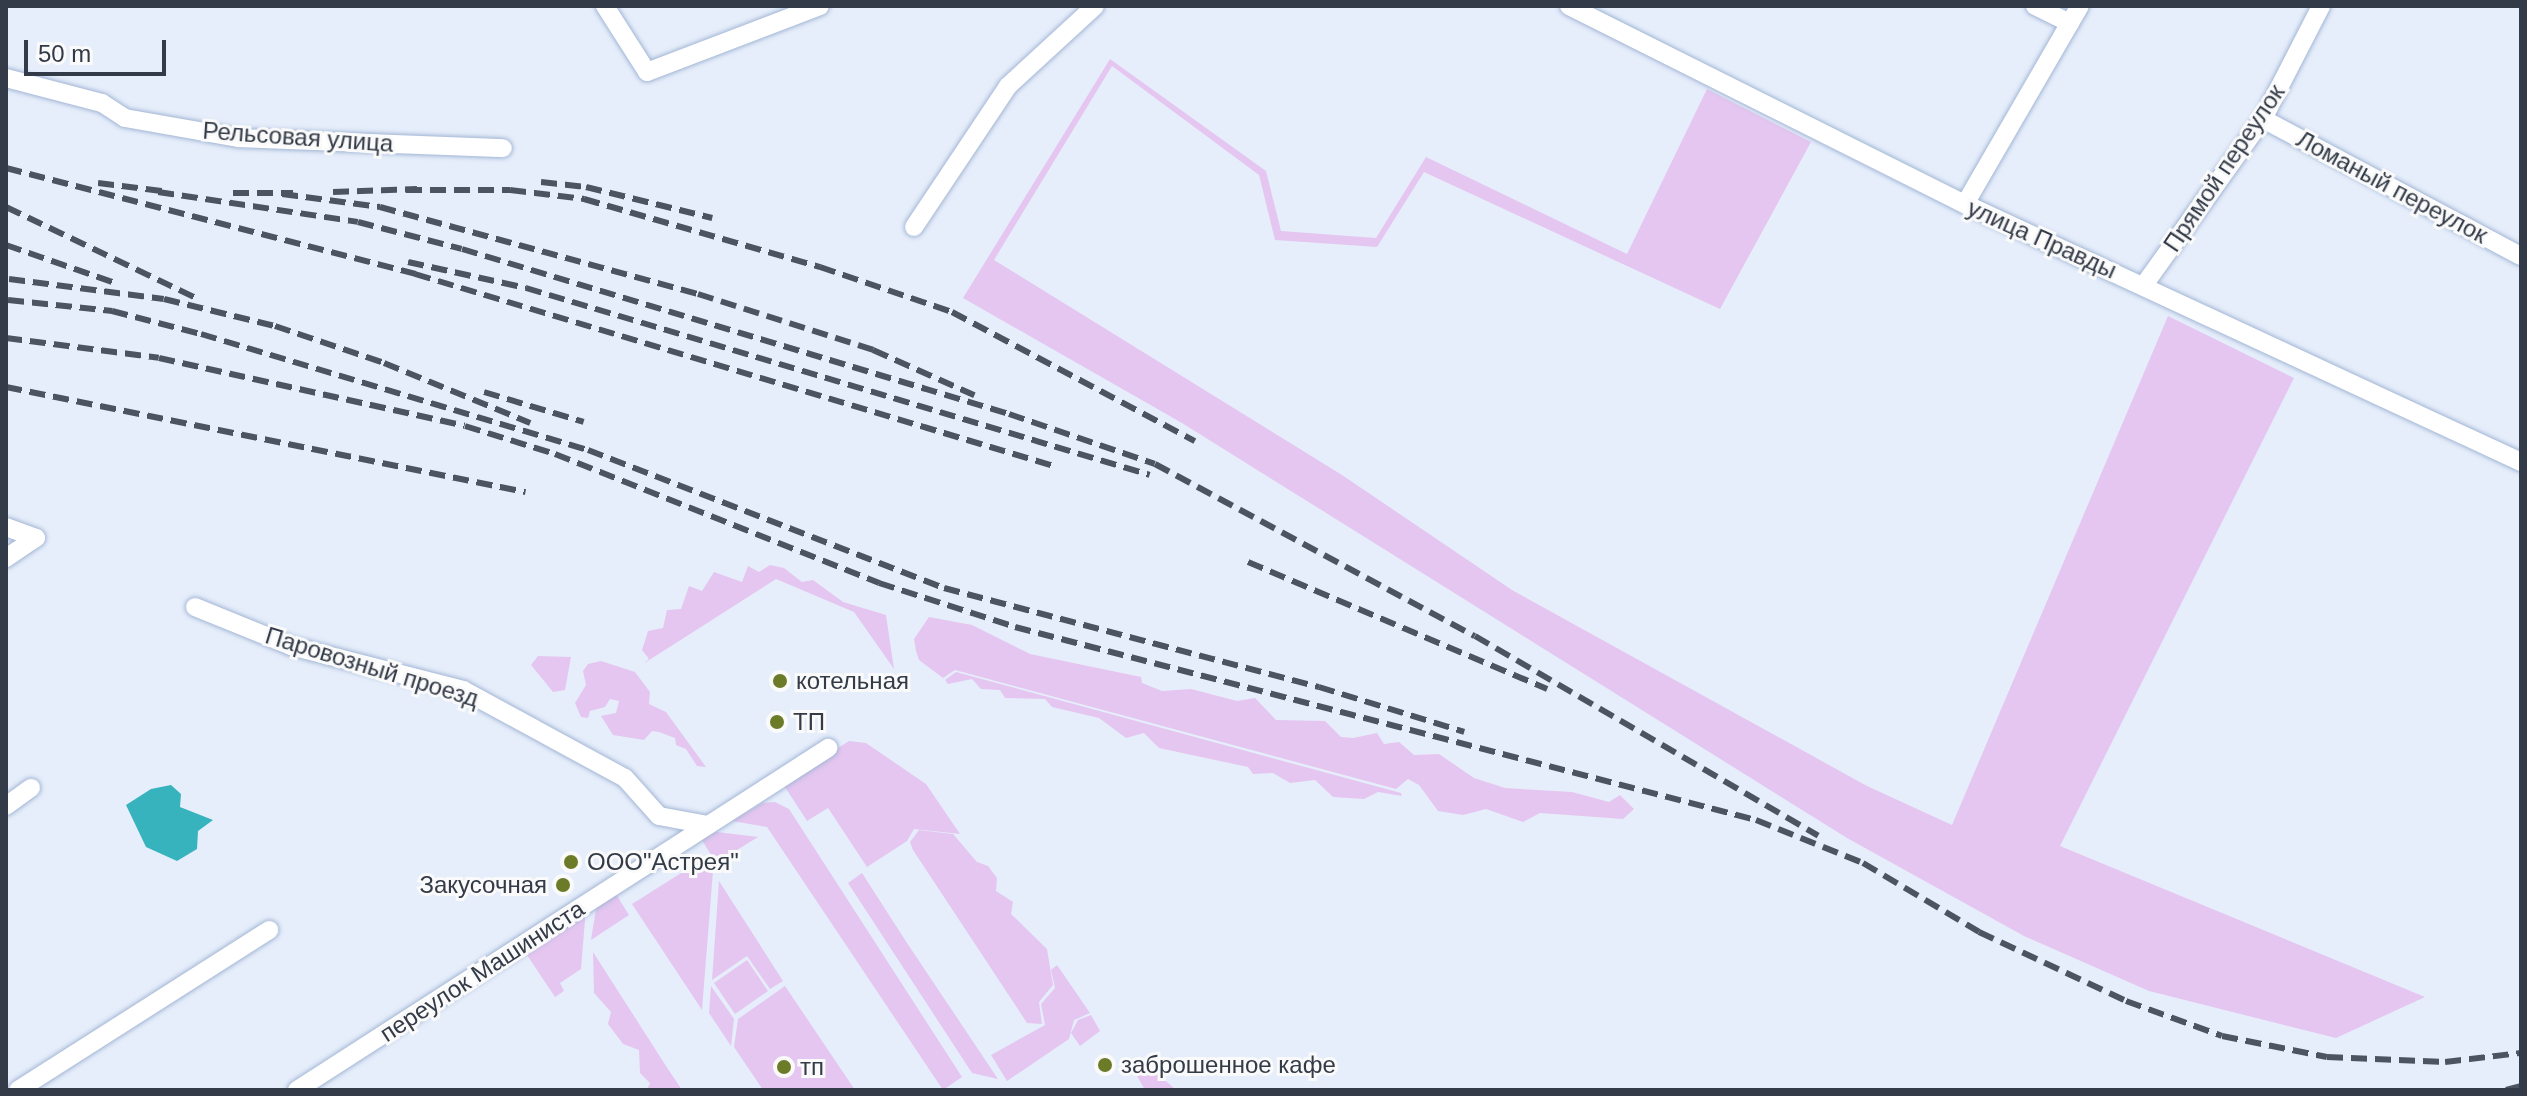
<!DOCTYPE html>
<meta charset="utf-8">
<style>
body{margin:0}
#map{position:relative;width:2527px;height:1096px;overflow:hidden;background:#e6eefb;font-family:Arial,sans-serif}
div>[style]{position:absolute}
.green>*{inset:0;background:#e5c6f0}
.water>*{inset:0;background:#37b3be}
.roads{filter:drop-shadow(0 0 2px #a3b6d5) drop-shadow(0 0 2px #a3b6d5)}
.street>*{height:18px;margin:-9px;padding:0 9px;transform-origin:9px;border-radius:9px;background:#fff}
.rail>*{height:6px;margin-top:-3px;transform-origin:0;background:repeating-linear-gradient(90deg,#4c5461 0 16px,transparent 0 24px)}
.dots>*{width:22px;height:22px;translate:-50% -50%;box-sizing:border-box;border:4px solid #fafafa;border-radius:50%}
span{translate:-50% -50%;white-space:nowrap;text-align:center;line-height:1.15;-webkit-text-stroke:6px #fafafa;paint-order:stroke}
.street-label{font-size:24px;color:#333b48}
.poi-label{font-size:24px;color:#333b48}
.left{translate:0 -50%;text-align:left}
.right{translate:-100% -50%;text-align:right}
.frame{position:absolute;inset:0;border:8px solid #333b48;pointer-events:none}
.scale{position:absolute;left:24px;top:40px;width:142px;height:36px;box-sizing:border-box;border:4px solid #333b48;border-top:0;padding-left:10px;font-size:24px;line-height:28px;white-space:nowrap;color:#333b48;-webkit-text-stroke:6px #fafafa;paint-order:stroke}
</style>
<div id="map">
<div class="green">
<i style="clip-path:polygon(1110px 59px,1266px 171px,1281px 231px,1376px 238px,1426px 157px,1627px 254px,1707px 89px,1811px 142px,1720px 309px,1424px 172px,1377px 247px,1275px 240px,1259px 175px,1112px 66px,994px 260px,1342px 475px,1512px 590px,1867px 786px,1952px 825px,2168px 316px,2294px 378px,2060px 846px,2425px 997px,2336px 1038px,2149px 991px,2024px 936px,1847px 838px,1182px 423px,963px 298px)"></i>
<i style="clip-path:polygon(770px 565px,784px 568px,802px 582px,813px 580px,843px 602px,886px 615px,894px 669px,854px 612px,776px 579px,643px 664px,649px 659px,642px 650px,648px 631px,663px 628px,667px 610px,681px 609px,689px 586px,702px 591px,714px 572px,742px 582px,748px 566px,759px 572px)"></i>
<i style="clip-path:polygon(929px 617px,972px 625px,1030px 654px,1141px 677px,1142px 683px,1162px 691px,1191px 689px,1237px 701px,1255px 698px,1276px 720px,1325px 721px,1341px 737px,1353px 738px,1377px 733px,1384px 744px,1399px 742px,1414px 755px,1439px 754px,1474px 778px,1505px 788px,1572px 792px,1609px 802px,1620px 795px,1634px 809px,1623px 819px,1540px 813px,1523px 822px,1486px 809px,1463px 815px,1438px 811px,1419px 785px,1408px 779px,1396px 789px,955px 670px,943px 678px,919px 660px,916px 651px,914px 639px)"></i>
<i style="clip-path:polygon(538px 656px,571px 657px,565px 690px,553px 692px,531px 665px)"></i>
<i style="clip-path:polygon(601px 661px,635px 672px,650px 692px,649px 704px,666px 712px,706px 767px,697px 766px,686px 749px,676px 745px,675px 738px,659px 732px,652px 731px,644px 740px,613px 735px,601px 716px,616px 713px,619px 701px,610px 699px,605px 707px,590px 711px,588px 718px,581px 717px,575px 703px,586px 685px,583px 671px,588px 664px)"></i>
<i style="clip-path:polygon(956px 672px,1401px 793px,1402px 796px,1378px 792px,1364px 799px,1333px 797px,1315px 780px,1290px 783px,1273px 773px,1253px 774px,1248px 767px,1159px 748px,1144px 733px,1126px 738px,1099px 718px,1052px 707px,1045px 699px,1005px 698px,1000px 690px,981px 689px,972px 679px,948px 684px,945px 680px)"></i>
<i style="clip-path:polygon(849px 741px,866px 743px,926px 784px,960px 834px,914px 829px,907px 841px,867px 867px,828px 808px,807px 821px,783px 784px)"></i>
<i style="clip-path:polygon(775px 802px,789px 809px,962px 1077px,943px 1090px,767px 827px,732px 821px,762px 803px)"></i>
<i style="clip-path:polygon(919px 830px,953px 834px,977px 862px,988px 866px,997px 878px,996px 891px,1013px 902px,1011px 914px,1047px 949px,1053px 985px,1039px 1002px,1042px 1024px,1027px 1023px,913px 850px,910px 842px)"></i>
<i style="clip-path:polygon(709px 831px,758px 837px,716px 863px,700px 837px)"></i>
<i style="clip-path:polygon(705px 858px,713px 871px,702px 1010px,632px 904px)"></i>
<i style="clip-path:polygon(862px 873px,907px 943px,998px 1079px,972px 1073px,848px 883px)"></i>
<i style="clip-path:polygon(719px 881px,783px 981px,770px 989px,747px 956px,712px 980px)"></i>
<i style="clip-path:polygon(614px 891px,629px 915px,591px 940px,597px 903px)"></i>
<i style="clip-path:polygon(586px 908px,581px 969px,560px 983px,564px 991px,555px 997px,523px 949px)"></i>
<i style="clip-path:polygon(593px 952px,666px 1066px,682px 1090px,647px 1090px,650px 1083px,640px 1073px,639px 1050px,623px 1044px,608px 1024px,611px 1012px,594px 993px)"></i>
<i style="clip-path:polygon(747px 960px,768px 991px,735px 1014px,714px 983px)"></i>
<i style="clip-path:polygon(1057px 965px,1090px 1013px,1074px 1020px,1069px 1039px,1007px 1081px,991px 1055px,1045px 1025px,1041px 1004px,1055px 988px,1051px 970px)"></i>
<i style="clip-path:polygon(711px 986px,734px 1019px,731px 1046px,709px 1013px)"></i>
<i style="clip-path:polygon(785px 986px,855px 1090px,763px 1090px,734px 1047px,738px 1019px)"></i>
<i style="clip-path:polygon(1091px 1015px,1100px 1031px,1080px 1046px,1071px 1033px,1078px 1020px)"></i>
<i style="clip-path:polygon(1141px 1073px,1157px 1073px,1176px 1090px,1145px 1090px,1137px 1076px)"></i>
</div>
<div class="water">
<i style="clip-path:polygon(171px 785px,181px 794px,180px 807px,213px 820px,198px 831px,197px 849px,177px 861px,146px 847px,126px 805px,151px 789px)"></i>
</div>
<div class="roads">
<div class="street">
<i style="left:605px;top:6px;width:78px;rotate:57.5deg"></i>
<i style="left:647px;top:72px;width:185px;rotate:-20.9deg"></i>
<i style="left:1569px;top:6px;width:443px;rotate:26.6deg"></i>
<i style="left:1965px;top:204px;width:613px;rotate:24.89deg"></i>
<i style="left:2035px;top:6px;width:39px;rotate:26deg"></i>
<i style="left:6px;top:78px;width:99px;rotate:14.6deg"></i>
<i style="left:102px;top:103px;width:27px;rotate:33deg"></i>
<i style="left:125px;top:118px;width:116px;rotate:10deg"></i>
<i style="left:239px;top:138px;width:264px;rotate:2.2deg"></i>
<i style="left:2263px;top:119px;width:292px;rotate:28deg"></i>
<i style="left:1965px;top:204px;width:229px;rotate:-59.9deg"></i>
<i style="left:914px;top:227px;width:169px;rotate:-56.3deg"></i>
<i style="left:1008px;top:86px;width:118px;rotate:-42.6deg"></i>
<i style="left:2144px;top:285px;width:204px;rotate:-54.4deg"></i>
<i style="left:2263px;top:119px;width:127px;rotate:-62.8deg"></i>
<i style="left:6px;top:527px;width:32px;rotate:20deg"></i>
<i style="left:6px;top:558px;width:36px;rotate:-34deg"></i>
<i style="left:195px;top:607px;width:104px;rotate:22.1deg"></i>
<i style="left:291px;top:646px;width:178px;rotate:14.3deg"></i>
<i style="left:463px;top:690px;width:184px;rotate:28.5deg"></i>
<i style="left:625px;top:778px;width:51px;rotate:48.2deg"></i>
<i style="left:659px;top:816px;width:50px;rotate:10.4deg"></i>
<i style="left:6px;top:806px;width:31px;rotate:-36deg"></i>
<i style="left:18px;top:1090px;width:298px;rotate:-32.5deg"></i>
<i style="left:297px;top:1090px;width:632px;rotate:-32.78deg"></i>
</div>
</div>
<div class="rail">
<i style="left:6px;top:168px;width:423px;rotate:14.5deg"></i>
<i style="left:415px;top:274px;width:670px;rotate:16.73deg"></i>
<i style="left:541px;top:182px;width:45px;rotate:6.3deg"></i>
<i style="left:586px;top:187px;width:130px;rotate:13.8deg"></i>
<i style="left:98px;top:183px;width:72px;rotate:7.2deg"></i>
<i style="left:406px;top:190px;width:104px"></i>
<i style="left:510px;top:190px;width:75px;rotate:6.9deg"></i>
<i style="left:584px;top:199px;width:246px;rotate:16.1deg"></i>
<i style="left:820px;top:267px;width:139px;rotate:18.8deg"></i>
<i style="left:952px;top:312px;width:275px;rotate:28deg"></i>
<i style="left:158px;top:192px;width:202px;rotate:8.5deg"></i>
<i style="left:358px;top:222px;width:107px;rotate:14.6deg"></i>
<i style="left:462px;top:249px;width:571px;rotate:16.79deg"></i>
<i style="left:1009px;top:414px;width:154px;rotate:18.9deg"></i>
<i style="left:1155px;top:464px;width:363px;rotate:28.3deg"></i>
<i style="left:1475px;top:636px;width:397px;rotate:30.2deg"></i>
<i style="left:333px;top:192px;width:84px;rotate:-2deg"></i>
<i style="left:233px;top:193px;width:60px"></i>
<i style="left:282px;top:194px;width:99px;rotate:7.6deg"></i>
<i style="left:380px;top:207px;width:330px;rotate:15.3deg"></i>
<i style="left:698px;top:294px;width:184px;rotate:17.7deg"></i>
<i style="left:873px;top:350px;width:111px;rotate:24deg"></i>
<i style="left:6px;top:207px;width:215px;rotate:25.6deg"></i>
<i style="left:6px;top:245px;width:119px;rotate:19.2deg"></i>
<i style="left:408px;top:262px;width:121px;rotate:12.4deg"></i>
<i style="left:526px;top:288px;width:651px;rotate:16.68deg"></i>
<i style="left:9px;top:279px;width:156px;rotate:7.4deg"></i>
<i style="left:164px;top:299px;width:114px;rotate:13.7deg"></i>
<i style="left:275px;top:326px;width:115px;rotate:18.7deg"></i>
<i style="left:384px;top:363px;width:158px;rotate:22.3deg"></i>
<i style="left:8px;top:300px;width:105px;rotate:6deg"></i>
<i style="left:112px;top:311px;width:92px;rotate:14.5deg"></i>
<i style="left:201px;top:334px;width:404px;rotate:16.7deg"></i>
<i style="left:588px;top:450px;width:382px;rotate:21.2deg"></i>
<i style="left:944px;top:588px;width:388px;rotate:14.8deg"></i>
<i style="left:1319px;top:687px;width:152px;rotate:17.2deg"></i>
<i style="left:6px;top:338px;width:154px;rotate:7.4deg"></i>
<i style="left:159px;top:358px;width:313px;rotate:12.5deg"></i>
<i style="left:465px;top:426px;width:94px;rotate:17.3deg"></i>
<i style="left:555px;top:454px;width:349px;rotate:21.7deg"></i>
<i style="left:879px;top:583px;width:143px;rotate:17.9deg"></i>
<i style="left:1015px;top:627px;width:766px;rotate:14.6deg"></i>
<i style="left:1756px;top:820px;width:115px;rotate:21.9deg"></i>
<i style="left:1863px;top:863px;width:135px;rotate:30.7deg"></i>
<i style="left:1979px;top:932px;width:162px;rotate:25.1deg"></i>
<i style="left:2126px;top:1001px;width:102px;rotate:20deg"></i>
<i style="left:2222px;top:1036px;width:107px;rotate:11.3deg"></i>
<i style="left:2327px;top:1057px;width:118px;rotate:2.4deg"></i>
<i style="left:2445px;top:1062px;width:77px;rotate:-6.8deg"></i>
<i style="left:6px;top:387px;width:530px;rotate:11.44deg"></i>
<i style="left:484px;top:392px;width:104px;rotate:16.7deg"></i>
<i style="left:1248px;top:562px;width:325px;rotate:23deg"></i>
<i style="left:2506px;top:1090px;width:16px;rotate:-15deg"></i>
</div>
<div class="dots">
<i style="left:780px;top:681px;background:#6b7b28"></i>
<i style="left:777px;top:722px;background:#6b7b28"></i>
<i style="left:571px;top:862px;background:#6b7b28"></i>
<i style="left:563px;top:885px;background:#6b7b28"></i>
<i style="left:1105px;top:1065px;background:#6b7b28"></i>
<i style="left:784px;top:1067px;background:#6b7b28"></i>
</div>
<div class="street-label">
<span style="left:298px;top:137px;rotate:4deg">Рельсовая улица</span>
<span style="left:2224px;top:168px;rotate:-56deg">Прямой переулок</span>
<span style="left:2392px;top:187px;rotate:28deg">Ломаный переулок</span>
<span style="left:2042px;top:239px;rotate:24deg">улица Правды</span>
<span style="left:372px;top:667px;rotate:17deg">Паровозный проезд</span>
<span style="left:482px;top:971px;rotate:-33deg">переулок Машиниста</span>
</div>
<div class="poi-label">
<span class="left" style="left:796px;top:681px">котельная</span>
<span class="left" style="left:793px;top:722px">ТП</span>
<span class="left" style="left:587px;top:862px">ООО"Астрея"</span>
<span class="right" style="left:547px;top:885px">Закусочная</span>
<span class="left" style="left:1121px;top:1065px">заброшенное кафе</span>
<span class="left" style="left:800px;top:1067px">тп</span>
</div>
<div class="frame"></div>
<div class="scale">50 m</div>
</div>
